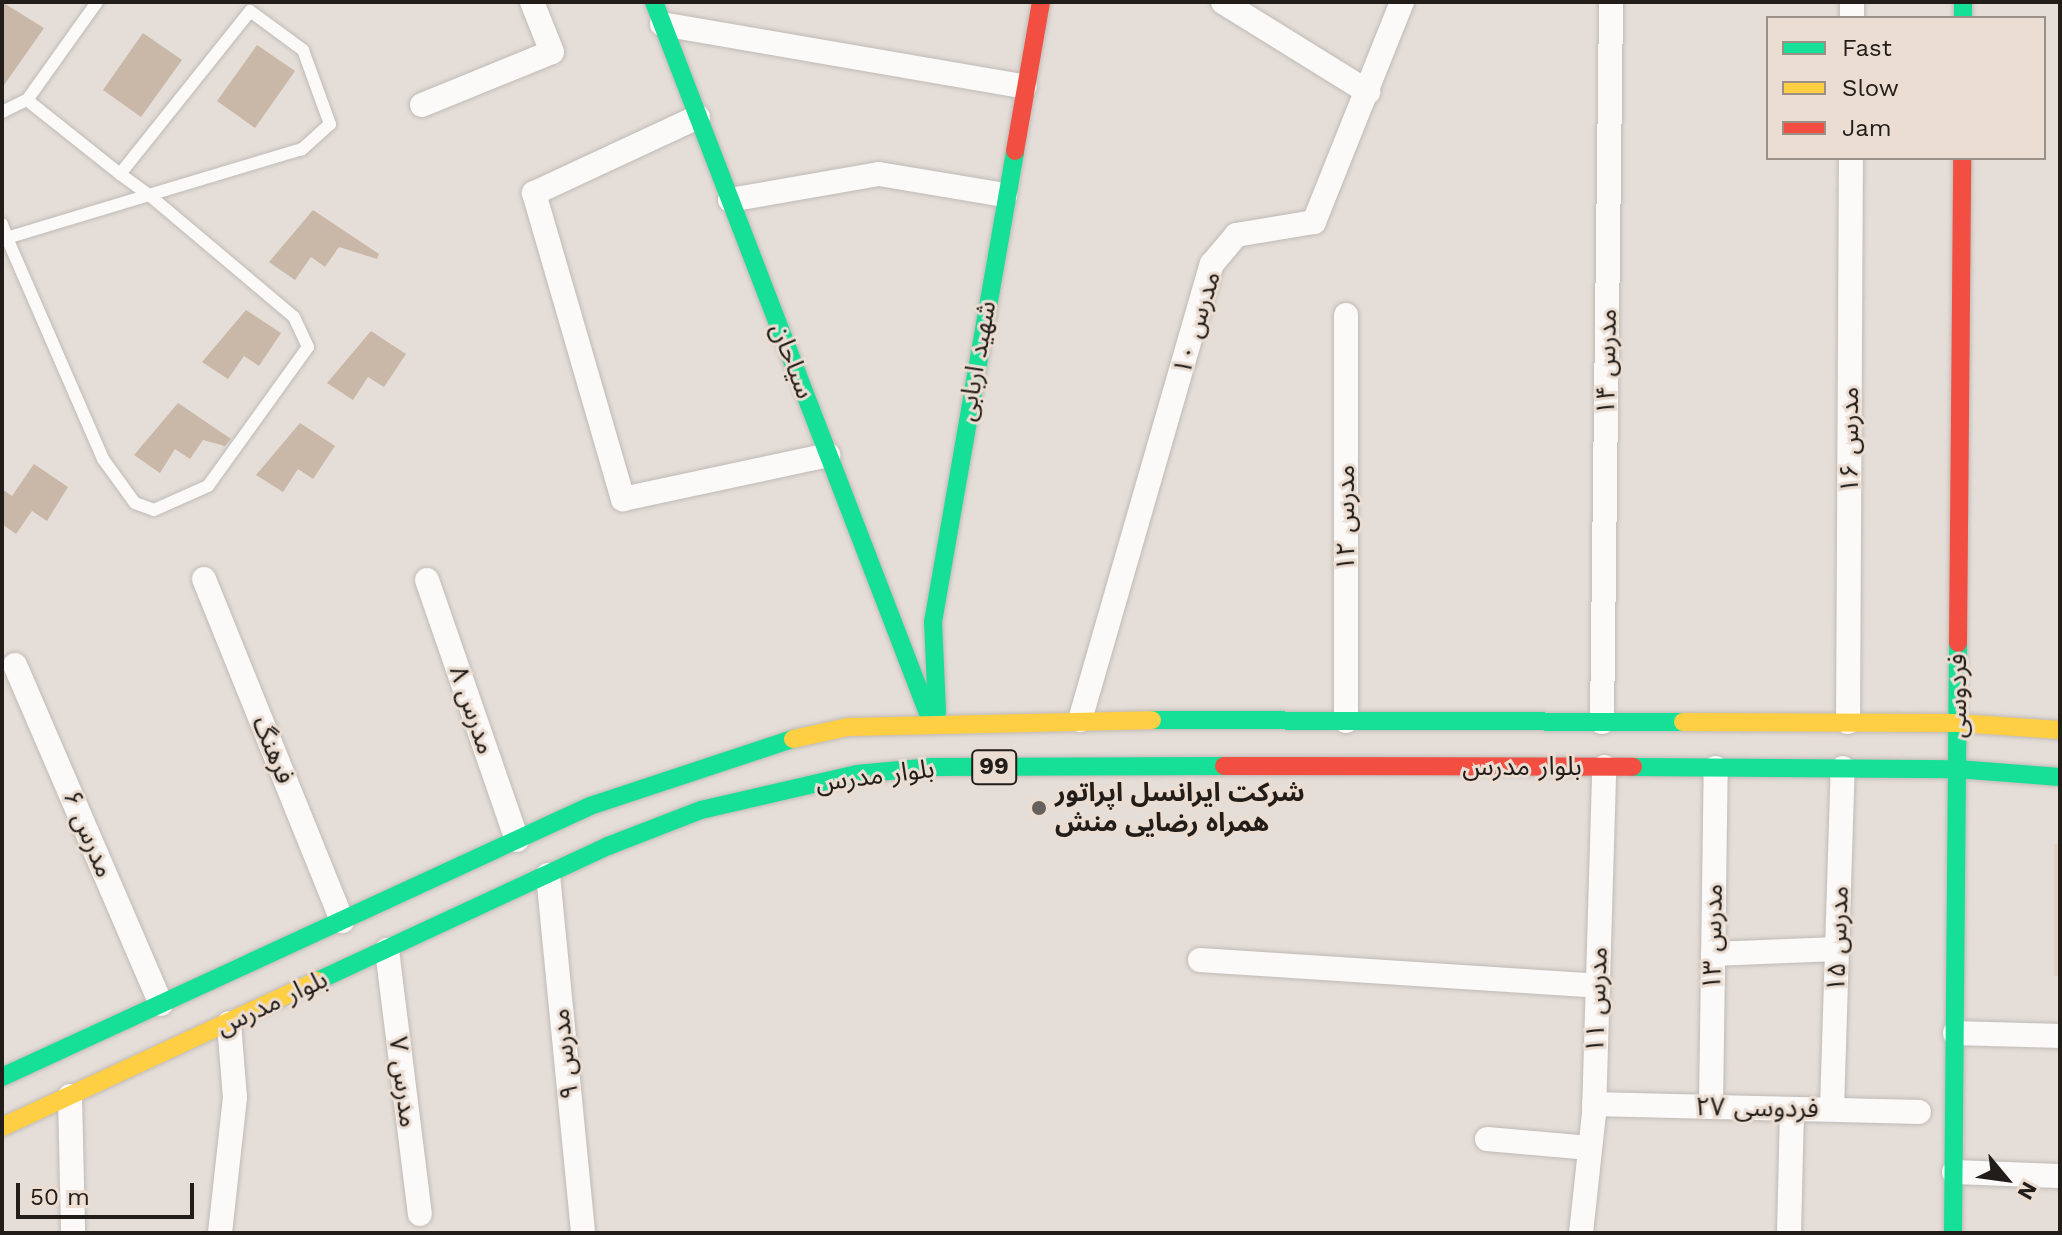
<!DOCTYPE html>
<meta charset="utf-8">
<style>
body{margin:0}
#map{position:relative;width:2062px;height:1235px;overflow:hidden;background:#e5ded8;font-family:"Work Sans","Noto Sans Arabic",sans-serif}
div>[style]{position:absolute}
.built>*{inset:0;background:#e0d2c7}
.building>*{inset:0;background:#c9b7a7}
.roads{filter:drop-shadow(0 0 2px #c0bab6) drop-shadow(0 0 2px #c0bab6)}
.lane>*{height:12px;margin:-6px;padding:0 6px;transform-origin:6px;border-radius:6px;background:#fbfaf9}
.street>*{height:24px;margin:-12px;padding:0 12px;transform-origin:12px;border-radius:12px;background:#fbfaf9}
.fast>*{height:18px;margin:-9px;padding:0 9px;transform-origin:9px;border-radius:9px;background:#16e098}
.slow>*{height:18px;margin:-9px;padding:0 9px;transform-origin:9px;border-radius:9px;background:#ffcf43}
.jam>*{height:18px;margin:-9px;padding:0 9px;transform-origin:9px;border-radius:9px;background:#f24e42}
.dots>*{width:22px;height:22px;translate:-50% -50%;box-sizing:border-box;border:4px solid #ebddd2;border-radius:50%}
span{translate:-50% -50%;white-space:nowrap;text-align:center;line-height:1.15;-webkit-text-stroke:6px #ebddd2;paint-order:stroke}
.shield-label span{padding:2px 6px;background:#ebddd2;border:2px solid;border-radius:6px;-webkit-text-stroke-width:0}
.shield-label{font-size:24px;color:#221d19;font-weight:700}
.street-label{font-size:26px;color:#221d19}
.poi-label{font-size:26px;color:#221d19;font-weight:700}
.left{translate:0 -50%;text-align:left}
.frame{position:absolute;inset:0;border:4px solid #221d19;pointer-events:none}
.legend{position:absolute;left:1766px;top:16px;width:280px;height:144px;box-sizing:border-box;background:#ebddd2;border:2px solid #9b9088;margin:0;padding:10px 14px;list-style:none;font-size:24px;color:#221d19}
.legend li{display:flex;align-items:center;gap:16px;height:40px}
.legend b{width:40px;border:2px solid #9b9088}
.north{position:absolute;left:1966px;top:1139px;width:80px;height:80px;-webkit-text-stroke:6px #ebddd2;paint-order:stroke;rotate:119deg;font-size:22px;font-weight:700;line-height:32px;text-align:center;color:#221d19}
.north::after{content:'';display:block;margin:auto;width:28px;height:36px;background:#221d19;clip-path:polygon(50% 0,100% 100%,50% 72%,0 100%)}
.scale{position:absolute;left:16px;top:1183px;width:178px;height:36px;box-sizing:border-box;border:4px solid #221d19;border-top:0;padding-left:10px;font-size:24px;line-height:28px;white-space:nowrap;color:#221d19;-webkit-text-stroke:6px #ebddd2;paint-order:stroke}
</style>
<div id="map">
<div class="built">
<i style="clip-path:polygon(2054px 844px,2060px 844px,2060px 976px,2054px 976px)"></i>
</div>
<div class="building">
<i style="clip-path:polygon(2px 2px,44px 28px,2px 88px)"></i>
<i style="clip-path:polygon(143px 33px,182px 60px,141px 117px,103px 90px)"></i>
<i style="clip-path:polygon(257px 45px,295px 71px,255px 128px,217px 101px)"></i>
<i style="clip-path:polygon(313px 210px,379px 254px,377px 259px,339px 247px,325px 267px,311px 257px,295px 280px,269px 262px)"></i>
<i style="clip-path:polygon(246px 310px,281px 333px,259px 366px,244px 356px,228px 379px,202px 362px)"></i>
<i style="clip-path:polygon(371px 331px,406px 354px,384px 387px,368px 377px,353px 400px,327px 383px)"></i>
<i style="clip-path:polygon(178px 403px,231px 439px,225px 446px,203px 440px,190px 459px,175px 449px,160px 473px,134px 455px)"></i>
<i style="clip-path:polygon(300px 423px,335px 446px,313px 479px,298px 469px,283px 492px,256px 475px)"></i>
<i style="clip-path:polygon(34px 464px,68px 487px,47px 521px,32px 511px,16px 534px,2px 524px,2px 489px,12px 496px)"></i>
</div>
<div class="roads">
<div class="lane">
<i style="left:97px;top:2px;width:120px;rotate:125.5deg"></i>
<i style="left:27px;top:100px;width:119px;rotate:38.5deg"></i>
<i style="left:2px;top:112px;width:28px;rotate:-26deg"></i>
<i style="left:2px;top:224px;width:15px;rotate:70deg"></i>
<i style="left:7px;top:238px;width:241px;rotate:66.5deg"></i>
<i style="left:103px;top:459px;width:54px;rotate:54deg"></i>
<i style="left:135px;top:503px;width:20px;rotate:20deg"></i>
<i style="left:154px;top:510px;width:59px;rotate:-24deg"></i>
<i style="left:208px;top:486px;width:171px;rotate:-54.3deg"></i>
<i style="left:308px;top:347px;width:33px;rotate:-115deg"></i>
<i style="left:294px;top:317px;width:189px;rotate:-139.9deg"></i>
<i style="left:149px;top:195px;width:36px;rotate:-144deg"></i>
<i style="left:120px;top:174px;width:208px;rotate:-51.4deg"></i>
<i style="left:250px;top:11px;width:66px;rotate:36.3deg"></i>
<i style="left:303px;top:50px;width:79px;rotate:70deg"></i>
<i style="left:330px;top:124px;width:38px;rotate:138deg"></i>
<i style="left:302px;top:149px;width:160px;rotate:163.3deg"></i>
<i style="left:149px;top:195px;width:148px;rotate:163.2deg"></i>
<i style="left:7px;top:238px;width:5px;rotate:169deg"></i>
</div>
<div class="street">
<i style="left:1223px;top:2px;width:171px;rotate:31.8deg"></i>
<i style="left:1852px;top:18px;width:16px;rotate:-90deg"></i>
<i style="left:662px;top:24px;width:368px;rotate:9.8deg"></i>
<i style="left:422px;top:105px;width:140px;rotate:-22.2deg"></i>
<i style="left:552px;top:52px;width:54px;rotate:-111.8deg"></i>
<i style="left:698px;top:117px;width:181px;rotate:155.1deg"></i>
<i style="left:534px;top:193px;width:319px;rotate:73.8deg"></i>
<i style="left:623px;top:499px;width:210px;rotate:-12.1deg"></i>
<i style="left:730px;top:200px;width:151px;rotate:-9.9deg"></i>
<i style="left:879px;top:174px;width:128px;rotate:9.5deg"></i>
<i style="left:204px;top:579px;width:369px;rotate:68deg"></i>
<i style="left:427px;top:580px;width:275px;rotate:70.9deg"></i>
<i style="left:15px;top:665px;width:369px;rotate:66.7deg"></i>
<i style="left:1080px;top:720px;width:475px;rotate:-73.9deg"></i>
<i style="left:1212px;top:264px;width:38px;rotate:-50deg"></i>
<i style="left:1236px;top:235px;width:79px;rotate:-9.5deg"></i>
<i style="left:1314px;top:222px;width:237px;rotate:-68.2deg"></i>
<i style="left:1346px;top:721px;width:406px;rotate:-90deg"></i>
<i style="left:1602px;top:722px;width:720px;rotate:-89.28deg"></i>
<i style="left:1848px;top:722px;width:564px;rotate:-89.7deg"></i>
<i style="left:548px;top:875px;width:360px;rotate:84.4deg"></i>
<i style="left:387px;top:950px;width:266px;rotate:82.9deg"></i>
<i style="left:1713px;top:954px;width:124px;rotate:-2.3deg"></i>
<i style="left:1200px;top:960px;width:398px;rotate:3.7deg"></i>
<i style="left:1955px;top:1033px;width:105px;rotate:1.6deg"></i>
<i style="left:70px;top:1096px;width:137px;rotate:88.7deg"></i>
<i style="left:1594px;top:1104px;width:325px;rotate:1.4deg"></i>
<i style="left:1711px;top:1107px;width:339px;rotate:-89.2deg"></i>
<i style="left:1832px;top:1109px;width:341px;rotate:-88.2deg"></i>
<i style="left:1487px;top:1139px;width:103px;rotate:5deg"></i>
<i style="left:1954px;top:1172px;width:106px;rotate:2.2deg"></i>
<i style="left:220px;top:1233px;width:136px;rotate:-83.7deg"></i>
<i style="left:235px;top:1098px;width:75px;rotate:-94.6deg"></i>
<i style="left:1581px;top:1233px;width:120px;rotate:-83.8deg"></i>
<i style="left:1594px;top:1114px;width:347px;rotate:-88.3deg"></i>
<i style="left:1789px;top:1233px;width:124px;rotate:-88.6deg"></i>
</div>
<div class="fast">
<i style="left:654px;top:2px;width:771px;rotate:68.93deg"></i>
<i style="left:1963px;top:2px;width:16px;rotate:90deg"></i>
<i style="left:937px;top:712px;width:90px;rotate:-92.5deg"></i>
<i style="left:933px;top:622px;width:478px;rotate:-80.1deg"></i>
<i style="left:1152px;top:720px;width:531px;rotate:0.22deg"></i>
<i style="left:1633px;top:767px;width:324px;rotate:0.4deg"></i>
<i style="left:1957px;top:769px;width:103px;rotate:4.4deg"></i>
<i style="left:317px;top:981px;width:321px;rotate:-24.9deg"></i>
<i style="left:608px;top:846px;width:100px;rotate:-21.2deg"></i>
<i style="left:701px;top:810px;width:160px;rotate:-13deg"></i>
<i style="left:857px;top:774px;width:75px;rotate:-5.3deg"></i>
<i style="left:932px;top:767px;width:292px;rotate:-0.2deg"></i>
<i style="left:2px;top:1077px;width:647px;rotate:-24.74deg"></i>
<i style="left:590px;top:806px;width:214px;rotate:-18.3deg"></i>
<i style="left:1953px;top:1233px;width:590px;rotate:-89.51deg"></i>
</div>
<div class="slow">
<i style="left:1683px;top:722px;width:275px;rotate:0.2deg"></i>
<i style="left:1958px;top:723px;width:102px;rotate:3.9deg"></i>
<i style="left:793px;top:739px;width:56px;rotate:-12.3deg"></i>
<i style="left:848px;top:727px;width:304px;rotate:-1.3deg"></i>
<i style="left:2px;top:1127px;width:347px;rotate:-24.9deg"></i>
</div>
<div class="jam">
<i style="left:1015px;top:151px;width:151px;rotate:-80.1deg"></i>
<i style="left:1958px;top:643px;width:485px;rotate:-89.5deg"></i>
<i style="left:1224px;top:766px;width:409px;rotate:0.1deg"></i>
</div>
</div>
<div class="dots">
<i style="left:1039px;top:808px;background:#66615c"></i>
</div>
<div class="shield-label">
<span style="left:994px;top:767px">99</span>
</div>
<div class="street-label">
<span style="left:1197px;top:323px;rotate:-73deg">مدرس ۱۰</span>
<span style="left:792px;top:361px;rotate:69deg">سیاحان</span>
<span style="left:977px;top:361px;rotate:-80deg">شهید اربابی</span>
<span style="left:1607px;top:362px;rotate:-89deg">مدرس ۱۴</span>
<span style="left:1850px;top:440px;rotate:-90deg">مدرس ۱۶</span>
<span style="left:1346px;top:518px;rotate:-90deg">مدرس ۱۲</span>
<span style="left:1958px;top:696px;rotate:-90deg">فردوسی</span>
<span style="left:472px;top:710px;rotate:71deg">مدرس ۸</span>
<span style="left:273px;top:750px;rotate:68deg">فرهنگ</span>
<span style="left:1522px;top:767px">بلوار مدرس</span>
<span style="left:875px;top:776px;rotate:-7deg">بلوار مدرس</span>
<span style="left:88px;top:834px;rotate:67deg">مدرس ۶</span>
<span style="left:1713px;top:937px;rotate:-89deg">مدرس ۱۳</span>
<span style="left:1838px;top:939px;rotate:-88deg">مدرس ۱۵</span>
<span style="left:1597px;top:1000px;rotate:-88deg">مدرس ۱۱</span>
<span style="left:272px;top:1003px;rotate:-25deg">بلوار مدرس</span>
<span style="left:565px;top:1054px;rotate:-96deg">مدرس ۹</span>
<span style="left:403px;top:1082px;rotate:83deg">مدرس ۷</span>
<span style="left:1757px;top:1108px;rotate:1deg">فردوسی ۲۷</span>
</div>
<div class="poi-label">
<span class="left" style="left:1055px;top:808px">شرکت ایرانسل اپراتور<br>همراه رضایی منش</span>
</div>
<div class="frame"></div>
<ul class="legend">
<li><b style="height:10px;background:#16e098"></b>Fast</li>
<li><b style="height:10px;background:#ffcf43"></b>Slow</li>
<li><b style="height:10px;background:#f24e42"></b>Jam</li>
</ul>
<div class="north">N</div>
<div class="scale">50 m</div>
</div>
